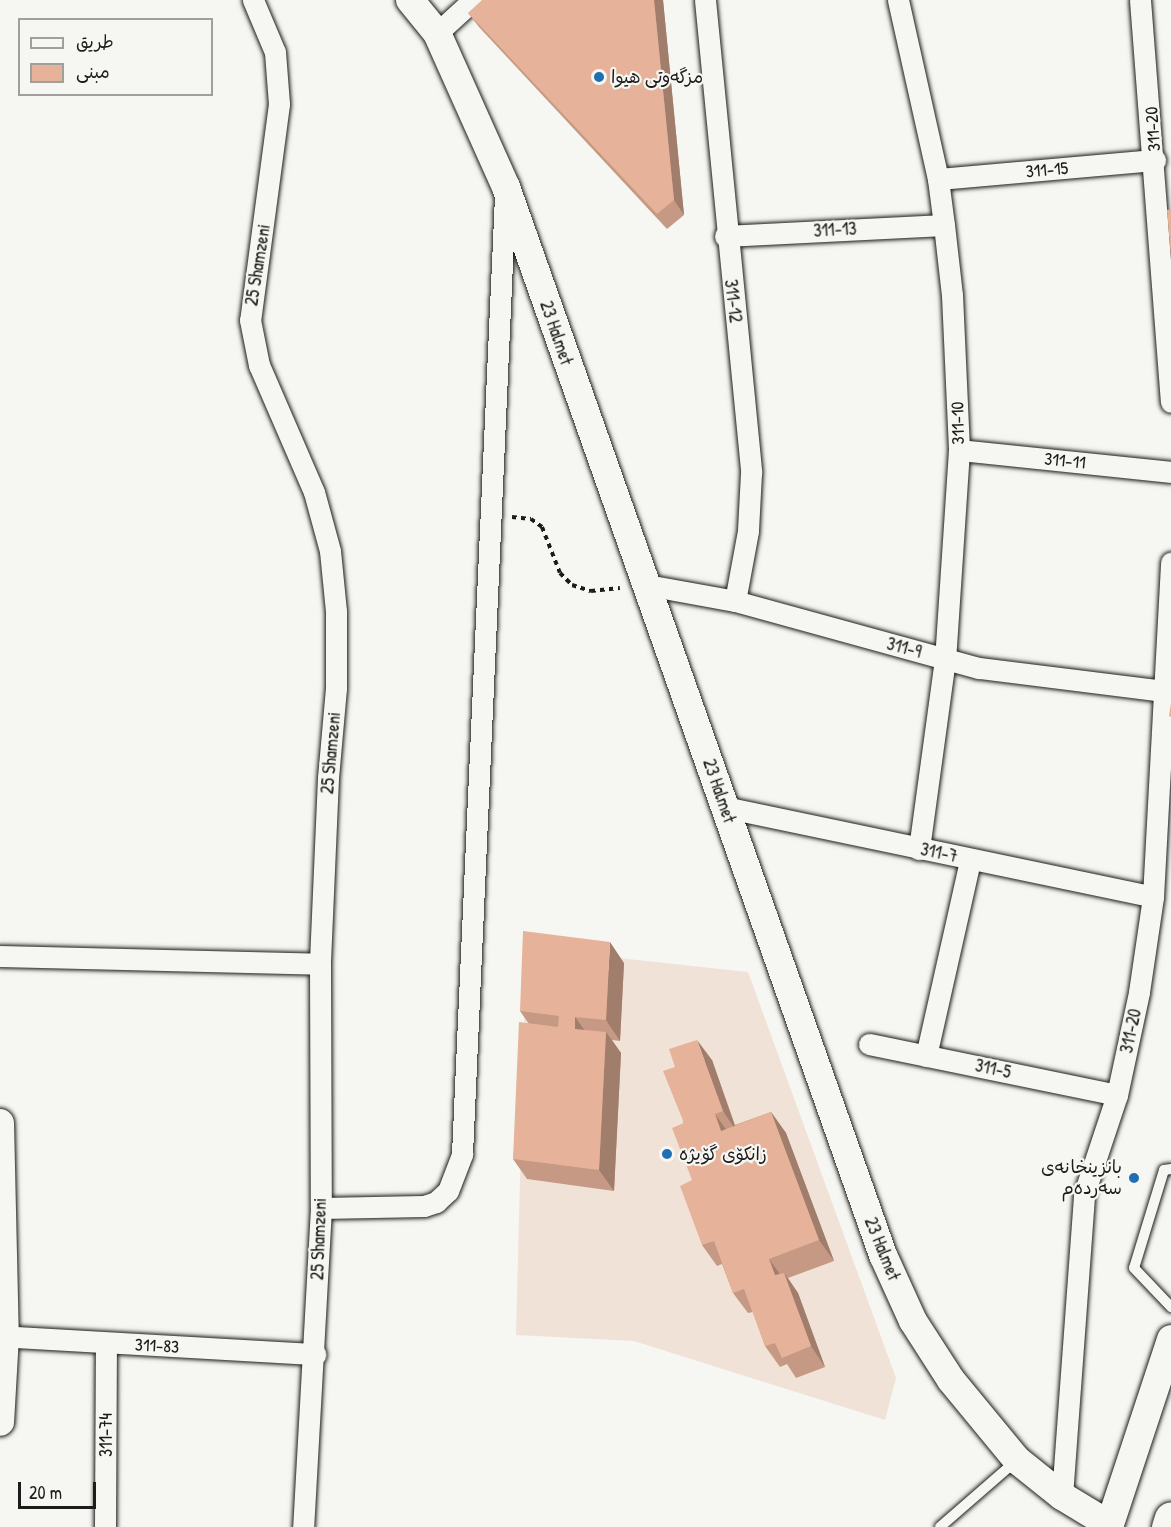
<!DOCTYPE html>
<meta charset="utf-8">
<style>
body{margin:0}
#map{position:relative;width:1171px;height:1527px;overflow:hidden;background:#f6f6f2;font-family:"Patrick Hand","Playpen Sans Arabic",sans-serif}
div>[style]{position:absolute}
.built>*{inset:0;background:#f1e2d7}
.path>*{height:4px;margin-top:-2px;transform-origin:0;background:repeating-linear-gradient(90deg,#1c1c1c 0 4.5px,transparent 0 9px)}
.roads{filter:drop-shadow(0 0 2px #1c1c1c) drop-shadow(0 0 2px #1c1c1c)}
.lane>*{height:10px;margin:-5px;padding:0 5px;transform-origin:5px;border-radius:5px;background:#f6f6f2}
.street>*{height:21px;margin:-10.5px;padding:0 10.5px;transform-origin:10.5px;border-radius:10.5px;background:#f6f6f2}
.secondary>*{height:28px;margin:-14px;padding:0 14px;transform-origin:14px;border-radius:14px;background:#f6f6f2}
.highway>*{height:33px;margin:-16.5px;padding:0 16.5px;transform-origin:16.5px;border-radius:16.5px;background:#f6f6f2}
.wall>*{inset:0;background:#c69984}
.shaded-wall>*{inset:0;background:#a17d6b}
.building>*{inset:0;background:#e6b299}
.dots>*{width:16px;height:16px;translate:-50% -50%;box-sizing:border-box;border:3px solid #f6f6f2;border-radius:50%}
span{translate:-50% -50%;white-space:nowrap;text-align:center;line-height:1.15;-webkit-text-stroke:4.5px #f6f6f2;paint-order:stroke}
.poi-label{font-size:18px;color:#1c1c1c}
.left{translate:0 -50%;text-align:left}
.right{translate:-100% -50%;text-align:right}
.street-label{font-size:18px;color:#1c1c1c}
.legend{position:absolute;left:18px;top:18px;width:195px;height:78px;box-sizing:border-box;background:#f6f6f2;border:2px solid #9f9f9c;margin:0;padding:8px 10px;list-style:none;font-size:18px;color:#1c1c1c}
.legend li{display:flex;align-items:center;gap:12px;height:30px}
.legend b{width:30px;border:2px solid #9f9f9c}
.scale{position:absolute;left:18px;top:1482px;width:78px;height:27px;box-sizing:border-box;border:3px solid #1c1c1c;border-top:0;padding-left:8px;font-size:18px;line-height:21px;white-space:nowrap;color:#1c1c1c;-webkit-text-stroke:4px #f6f6f2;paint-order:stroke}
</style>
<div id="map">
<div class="built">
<i style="clip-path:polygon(526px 948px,748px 972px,896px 1378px,885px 1420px,634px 1341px,516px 1335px)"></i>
</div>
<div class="path">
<i style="left:512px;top:517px;width:19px;rotate:6deg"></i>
<i style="left:531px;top:519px;width:14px;rotate:36deg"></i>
<i style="left:542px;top:527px;width:49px;rotate:68.6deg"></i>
<i style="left:560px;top:573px;width:17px;rotate:45deg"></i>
<i style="left:572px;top:585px;width:20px;rotate:18deg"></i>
<i style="left:591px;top:591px;width:29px;rotate:-6deg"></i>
</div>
<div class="roads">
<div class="lane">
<i style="left:1171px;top:1169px;width:7px;rotate:172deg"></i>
<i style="left:1164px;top:1170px;width:102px;rotate:107deg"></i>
<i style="left:1134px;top:1268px;width:54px;rotate:46.5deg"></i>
<i style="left:940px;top:1527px;width:102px;rotate:-41deg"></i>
</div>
<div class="street">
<i style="left:253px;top:0;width:56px;rotate:67.1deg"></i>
<i style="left:275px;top:52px;width:52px;rotate:85.6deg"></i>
<i style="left:279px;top:104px;width:218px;rotate:97.6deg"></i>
<i style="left:250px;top:320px;width:46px;rotate:78.7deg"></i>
<i style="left:259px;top:365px;width:138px;rotate:66.6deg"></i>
<i style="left:314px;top:492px;width:61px;rotate:74.8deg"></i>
<i style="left:330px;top:551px;width:60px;rotate:84.3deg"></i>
<i style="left:336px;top:611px;width:77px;rotate:90deg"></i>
<i style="left:336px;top:688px;width:90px;rotate:95.1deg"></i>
<i style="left:328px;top:778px;width:186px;rotate:92.5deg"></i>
<i style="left:320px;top:964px;width:244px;rotate:89.8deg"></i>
<i style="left:321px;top:1208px;width:320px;rotate:93.2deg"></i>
<i style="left:705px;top:0;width:475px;rotate:84.4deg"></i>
<i style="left:751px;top:473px;width:58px;rotate:93deg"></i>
<i style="left:748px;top:531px;width:71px;rotate:100.5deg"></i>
<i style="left:898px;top:0;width:183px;rotate:77.4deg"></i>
<i style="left:938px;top:179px;width:46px;rotate:82.6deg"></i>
<i style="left:944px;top:225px;width:70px;rotate:83.5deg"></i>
<i style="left:952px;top:295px;width:155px;rotate:87.4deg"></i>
<i style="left:959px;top:450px;width:209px;rotate:93.8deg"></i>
<i style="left:945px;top:659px;width:192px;rotate:97.8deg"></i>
<i style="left:1140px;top:0;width:403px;rotate:85.6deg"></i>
<i style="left:437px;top:33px;width:49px;rotate:-42.5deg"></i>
<i style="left:938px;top:179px;width:218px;rotate:-5deg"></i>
<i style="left:725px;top:236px;width:219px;rotate:-2.9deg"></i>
<i style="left:959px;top:450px;width:213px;rotate:5.9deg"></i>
<i style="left:647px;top:585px;width:89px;rotate:10.3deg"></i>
<i style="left:735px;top:601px;width:253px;rotate:15.4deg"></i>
<i style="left:979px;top:668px;width:186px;rotate:7.1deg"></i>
<i style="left:724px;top:807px;width:438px;rotate:11.8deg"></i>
<i style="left:0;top:956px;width:320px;rotate:1.4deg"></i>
<i style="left:869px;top:1044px;width:253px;rotate:11.6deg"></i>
<i style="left:926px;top:1056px;width:201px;rotate:-77.3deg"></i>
<i style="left:321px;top:1208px;width:103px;rotate:-1.1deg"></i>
<i style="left:424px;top:1206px;width:13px;rotate:-18deg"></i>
<i style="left:436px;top:1202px;width:16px;rotate:-43deg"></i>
<i style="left:448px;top:1191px;width:40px;rotate:-69deg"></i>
<i style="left:462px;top:1154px;width:959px;rotate:-87.43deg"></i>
<i style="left:0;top:1336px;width:316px;rotate:3.3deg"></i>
<i style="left:1062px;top:1496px;width:303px;rotate:-85.8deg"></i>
<i style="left:1084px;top:1194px;width:104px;rotate:-71.6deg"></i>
<i style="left:1117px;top:1095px;width:105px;rotate:-77.9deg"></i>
<i style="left:1139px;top:992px;width:96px;rotate:-81.6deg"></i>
<i style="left:1153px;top:897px;width:335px;rotate:-86.9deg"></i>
<i style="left:105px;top:1527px;width:184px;rotate:-89.7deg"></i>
</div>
<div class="secondary">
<i style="left:410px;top:0;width:43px;rotate:50.7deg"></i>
<i style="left:437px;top:33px;width:169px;rotate:65.9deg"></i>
<i style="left:506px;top:187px;width:1133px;rotate:70.56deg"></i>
<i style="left:883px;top:1255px;width:72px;rotate:65.6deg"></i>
<i style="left:913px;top:1321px;width:70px;rotate:57.2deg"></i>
<i style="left:951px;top:1380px;width:104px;rotate:50.5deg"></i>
<i style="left:1017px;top:1460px;width:58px;rotate:38.7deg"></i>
<i style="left:1062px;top:1496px;width:56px;rotate:31.1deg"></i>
<i style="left:0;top:1123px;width:213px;rotate:88.7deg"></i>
<i style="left:5px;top:1336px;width:86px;rotate:93.3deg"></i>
<i style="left:1109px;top:1527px;width:198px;rotate:-71.7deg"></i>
</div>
<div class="highway">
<i style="left:1168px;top:1527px;width:9px;rotate:-72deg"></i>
</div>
</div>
<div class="wall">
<i style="clip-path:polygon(663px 0,684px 215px,667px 229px,479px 27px,468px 13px)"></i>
<i style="clip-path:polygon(624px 963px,620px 1041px,612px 1040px,621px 1053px,614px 1191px,527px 1179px,513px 1159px,529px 1024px,520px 1011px)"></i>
<i style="clip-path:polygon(712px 1060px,735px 1125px,771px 1112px,786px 1133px,834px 1261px,788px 1278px,798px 1293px,825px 1367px,796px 1378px,787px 1364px,780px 1367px,765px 1346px,753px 1312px,748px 1313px,733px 1293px,722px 1264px,717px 1266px,702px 1245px,675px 1067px)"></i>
</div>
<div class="shaded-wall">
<i style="clip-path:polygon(654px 0,663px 0,684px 215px,674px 200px)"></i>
<i style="clip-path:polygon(610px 942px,624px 963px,620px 1041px,606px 1020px)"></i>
<i style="clip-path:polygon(575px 1017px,590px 1038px,575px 1029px)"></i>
<i style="clip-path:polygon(606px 1032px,621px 1053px,614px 1191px,599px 1170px)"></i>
<i style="clip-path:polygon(697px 1040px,712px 1060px,737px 1132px,723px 1111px)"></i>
<i style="clip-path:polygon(771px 1112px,786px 1133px,834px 1261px,819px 1240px)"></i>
<i style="clip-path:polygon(715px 1114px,730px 1135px,721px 1131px)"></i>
<i style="clip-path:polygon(769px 1259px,784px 1280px,775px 1275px)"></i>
<i style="clip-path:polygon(784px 1273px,798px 1293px,825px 1367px,811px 1346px)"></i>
</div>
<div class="building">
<i style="clip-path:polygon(482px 0,654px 0,674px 200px,657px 214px,468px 13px)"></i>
<i style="clip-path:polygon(1171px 209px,1171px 257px,1167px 210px)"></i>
<i style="clip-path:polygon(1171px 703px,1171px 717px,1169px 716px)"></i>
<i style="clip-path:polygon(523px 931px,610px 942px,606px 1020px,575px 1017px,575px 1029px,606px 1032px,599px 1170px,513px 1159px,519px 1022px,558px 1027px,559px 1016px,520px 1011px)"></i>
<i style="clip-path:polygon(697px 1040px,723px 1111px,715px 1114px,721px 1131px,771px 1112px,819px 1240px,769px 1259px,775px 1275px,784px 1273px,811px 1346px,782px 1358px,775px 1343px,765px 1346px,744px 1289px,733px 1293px,714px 1241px,702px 1245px,680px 1186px,692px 1180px,672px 1128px,684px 1123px,663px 1071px,675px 1067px,669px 1049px)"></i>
</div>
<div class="dots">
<i style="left:599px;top:77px;background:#1f6fb2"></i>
<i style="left:667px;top:1154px;background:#1f6fb2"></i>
<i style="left:1134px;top:1178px;background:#1f6fb2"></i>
</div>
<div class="poi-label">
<span class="left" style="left:611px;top:77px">مزگەوتی هیوا</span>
<span class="left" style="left:679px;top:1154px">زانکۆی گۆیژە</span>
<span class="right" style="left:1122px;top:1178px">بانزینخانەی<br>سەردەم</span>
</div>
<div class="street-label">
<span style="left:1153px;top:129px;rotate:-94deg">311-20</span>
<span style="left:1047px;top:170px;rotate:-5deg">311-15</span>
<span style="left:835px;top:230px;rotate:-3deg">311-13</span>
<span style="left:258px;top:265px;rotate:-81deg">25 Shamzeni</span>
<span style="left:733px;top:301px;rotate:83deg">311-12</span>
<span style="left:556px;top:333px;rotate:71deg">23 Halmet</span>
<span style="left:958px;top:423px;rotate:-91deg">311-10</span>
<span style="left:1065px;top:461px;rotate:6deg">311-11</span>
<span style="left:904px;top:648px;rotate:15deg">311-9</span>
<span style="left:331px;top:753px;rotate:-85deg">25 Shamzeni</span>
<span style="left:719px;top:791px;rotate:71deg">23 Halmet</span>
<span style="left:939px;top:853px;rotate:12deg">311-7</span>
<span style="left:1131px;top:1031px;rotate:-78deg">311-20</span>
<span style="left:993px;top:1069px;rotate:12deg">311-5</span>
<span style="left:319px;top:1239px;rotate:-88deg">25 Shamzeni</span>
<span style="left:882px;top:1249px;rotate:68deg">23 Halmet</span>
<span style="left:157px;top:1346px;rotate:3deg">311-83</span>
<span style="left:106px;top:1435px;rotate:-90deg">311-74</span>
</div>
<ul class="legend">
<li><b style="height:8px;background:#f6f6f2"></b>طريق</li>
<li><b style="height:16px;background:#e6b299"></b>مبنى</li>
</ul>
<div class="scale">20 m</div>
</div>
